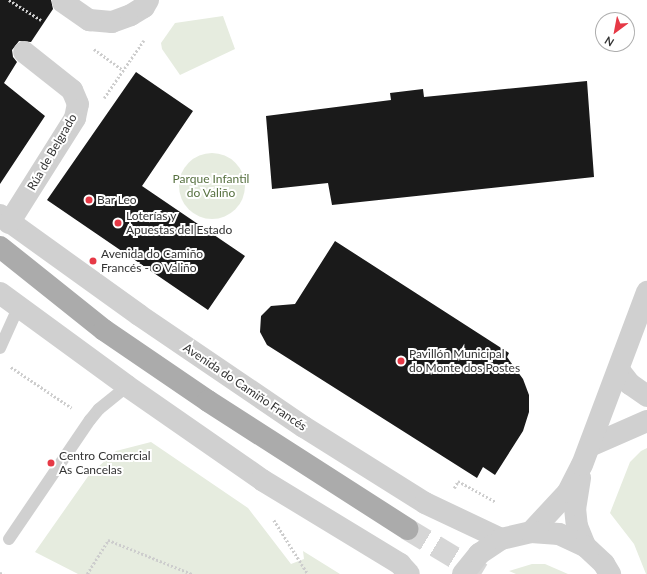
<!DOCTYPE html>
<meta charset="utf-8">
<style>
body{margin:0}
#map{position:relative;width:647px;height:574px;overflow:hidden;background:#fff;font-family:Lato,sans-serif}
div>[style]{position:absolute}
.green>*{inset:0;background:#e6ecdf}
.round{border-radius:50%}
.building>*{inset:0;background:#1a1a1a}
.primary-tunnel>*{height:22px;margin-top:-11px;transform-origin:0;background:repeating-linear-gradient(90deg,#d6d6d6 0 22px,transparent 0 33px)}
.path>*{height:2.5px;margin-top:-1.25px;transform-origin:0;background:repeating-linear-gradient(90deg,#cdcdcd 0 2px,transparent 0 4px)}
.lane>*{height:12px;margin:-6px;padding:0 6px;transform-origin:6px;border-radius:6px;background:#d0d0d0}
.street>*{height:22px;margin:-11px;padding:0 11px;transform-origin:11px;border-radius:11px;background:#d0d0d0}
.primary>*{height:22px;margin:-11px;padding:0 11px;transform-origin:11px;border-radius:11px;background:#ababab}
.dots>*{width:11px;height:11px;translate:-50% -50%;box-sizing:border-box;border:2px solid #fff;border-radius:50%}
span{translate:-50% -50%;white-space:nowrap;text-align:center;line-height:1.15;-webkit-text-stroke:4px #fff;paint-order:stroke}
.street-label{font-size:12px;color:#333}
.park-label{font-size:12px;color:#56703f}
.poi-label{font-size:12px;color:#333}
.left{translate:0 -50%;text-align:left}
.north{position:absolute;left:595px;top:12px;width:40px;height:40px;box-sizing:border-box;background:#fff;border:1px solid #adadad;border-radius:50%;rotate:212deg;font-size:11px;font-weight:700;line-height:16px;text-align:center;color:#333}
.north::after{content:'';display:block;margin:auto;width:14px;height:18px;background:#e63946;clip-path:polygon(50% 0,100% 100%,50% 72%,0 100%)}
</style>
<div id="map">
<div class="green">
<i style="clip-path:polygon(223px 16px,235px 49px,180px 75px,162px 49px,161px 43px,175px 23px)"></i>
<i class="round" style="left:179px;top:153px;width:66px;height:66px"></i>
<i style="clip-path:polygon(151px 442px,248px 508px,291px 564px,304px 559px,303px 551px,340px 574px,78px 574px,35px 552px,89px 475px,116px 451px)"></i>
<i style="clip-path:polygon(647px 448px,647px 574px,646px 574px,634px 544px,610px 513px,630px 462px,641px 451px)"></i>
<i style="clip-path:polygon(532px 564px,545px 564px,568px 574px,516px 574px,509px 571px)"></i>
</div>
<div class="building">
<i style="clip-path:polygon(0 0,51px 0,53px 9px,31px 42px,19px 41px,12px 50px,13px 57px,17px 62px,4px 83px,45px 116px,0 184px)"></i>
<i style="clip-path:polygon(136px 72px,193px 111px,142px 186px,245px 256px,208px 310px,47px 200px)"></i>
<i style="clip-path:polygon(587px 81px,594px 177px,332px 205px,328px 183px,272px 189px,266px 116px,391px 100px,390px 93px,423px 89px,424px 97px)"></i>
<i style="clip-path:polygon(335px 241px,509px 353px,507px 357px,523px 379px,529px 395px,529px 412px,523px 431px,495px 475px,483px 467px,477px 478px,267px 345px,260px 332px,261px 316px,271px 306px,295px 304px)"></i>
</div>
<div class="primary-tunnel">
<i style="left:407px;top:529px;width:87px;rotate:31deg"></i>
</div>
<div class="path">
<i style="left:9px;top:0;width:38px;rotate:32deg"></i>
<i style="left:94px;top:49px;width:36px;rotate:36deg"></i>
<i style="left:104px;top:98px;width:70px;rotate:-55.4deg"></i>
<i style="left:11px;top:367px;width:73px;rotate:33.9deg"></i>
<i style="left:454px;top:488px;width:8px;rotate:-60deg"></i>
<i style="left:458px;top:481px;width:43px;rotate:28.9deg"></i>
<i style="left:274px;top:520px;width:64px;rotate:57.8deg"></i>
<i style="left:0;top:573px;width:4px;rotate:14deg"></i>
<i style="left:87px;top:574px;width:40px;rotate:-58deg"></i>
<i style="left:108px;top:540px;width:91px;rotate:22deg"></i>
</div>
<div class="lane">
<i style="left:0;top:348px;width:44px;rotate:-65.8deg"></i>
<i style="left:9px;top:539px;width:144px;rotate:-55.8deg"></i>
<i style="left:90px;top:420px;width:14px;rotate:-51deg"></i>
<i style="left:99px;top:409px;width:36px;rotate:-39deg"></i>
</div>
<div class="street">
<i style="left:63px;top:2px;width:32px;rotate:35deg"></i>
<i style="left:89px;top:20px;width:23px;rotate:5deg"></i>
<i style="left:112px;top:22px;width:20px;rotate:-20deg"></i>
<i style="left:131px;top:15px;width:15px;rotate:-32deg"></i>
<i style="left:144px;top:7px;width:8px;rotate:-60deg"></i>
<i style="left:0;top:215px;width:171px;rotate:35.7deg"></i>
<i style="left:139px;top:315px;width:199px;rotate:34.2deg"></i>
<i style="left:304px;top:427px;width:143px;rotate:32.1deg"></i>
<i style="left:425px;top:503px;width:84px;rotate:25.3deg"></i>
<i style="left:9px;top:223px;width:124px;rotate:-57.8deg"></i>
<i style="left:75px;top:118px;width:14px;rotate:-78deg"></i>
<i style="left:78px;top:104px;width:15px;rotate:-113deg"></i>
<i style="left:72px;top:90px;width:61px;rotate:-141.6deg"></i>
<i style="left:0;top:293px;width:157px;rotate:36.2deg"></i>
<i style="left:127px;top:386px;width:165px;rotate:34.8deg"></i>
<i style="left:262px;top:480px;width:162px;rotate:31.3deg"></i>
<i style="left:400px;top:564px;width:13px;rotate:48deg"></i>
<i style="left:619px;top:370px;width:18px;rotate:52deg"></i>
<i style="left:630px;top:384px;width:21px;rotate:35deg"></i>
<i style="left:590px;top:446px;width:62px;rotate:-23.7deg"></i>
<i style="left:580px;top:478px;width:30px;rotate:99deg"></i>
<i style="left:575px;top:508px;width:18px;rotate:84deg"></i>
<i style="left:577px;top:526px;width:22px;rotate:68deg"></i>
<i style="left:531px;top:532px;width:54px;rotate:-47.2deg"></i>
<i style="left:568px;top:492px;width:30px;rotate:-63deg"></i>
<i style="left:582px;top:465px;width:185px;rotate:-69.4deg"></i>
<i style="left:463px;top:574px;width:26px;rotate:-51deg"></i>
<i style="left:479px;top:554px;width:27px;rotate:-34deg"></i>
<i style="left:501px;top:539px;width:31px;rotate:-13deg"></i>
<i style="left:531px;top:532px;width:28px;rotate:4deg"></i>
<i style="left:559px;top:534px;width:29px;rotate:25deg"></i>
<i style="left:585px;top:546px;width:26px;rotate:43deg"></i>
<i style="left:604px;top:564px;width:12px;rotate:59deg"></i>
</div>
<div class="primary">
<i style="left:0;top:247px;width:133px;rotate:38.6deg"></i>
<i style="left:104px;top:330px;width:126px;rotate:34.3deg"></i>
<i style="left:208px;top:401px;width:237px;rotate:32.7deg"></i>
</div>
<div class="dots">
<i style="left:89px;top:200px;background:#e63946"></i>
<i style="left:118px;top:223px;background:#e63946"></i>
<i style="left:93px;top:261px;background:#e63946"></i>
<i style="left:401px;top:361px;background:#e63946"></i>
<i style="left:51px;top:463px;background:#e63946"></i>
</div>
<div class="street-label">
<span style="left:52px;top:152px;rotate:-60deg">Rúa de Belgrado</span>
<span style="left:245px;top:387px;rotate:34deg">Avenida do Camiño Francés</span>
</div>
<div class="park-label">
<span style="left:211px;top:186px">Parque Infantil<br>do Valiño</span>
</div>
<div class="poi-label">
<span class="left" style="left:97px;top:200px">Bar Leo</span>
<span class="left" style="left:126px;top:223px">Loterías y<br>Apuestas del Estado</span>
<span class="left" style="left:101px;top:261px">Avenida do Camiño<br>Francés - O Valiño</span>
<span class="left" style="left:409px;top:361px">Pavillón Municipal<br>do Monte dos Postes</span>
<span class="left" style="left:59px;top:463px">Centro Comercial<br>As Cancelas</span>
</div>
<div class="north">N</div>
</div>
